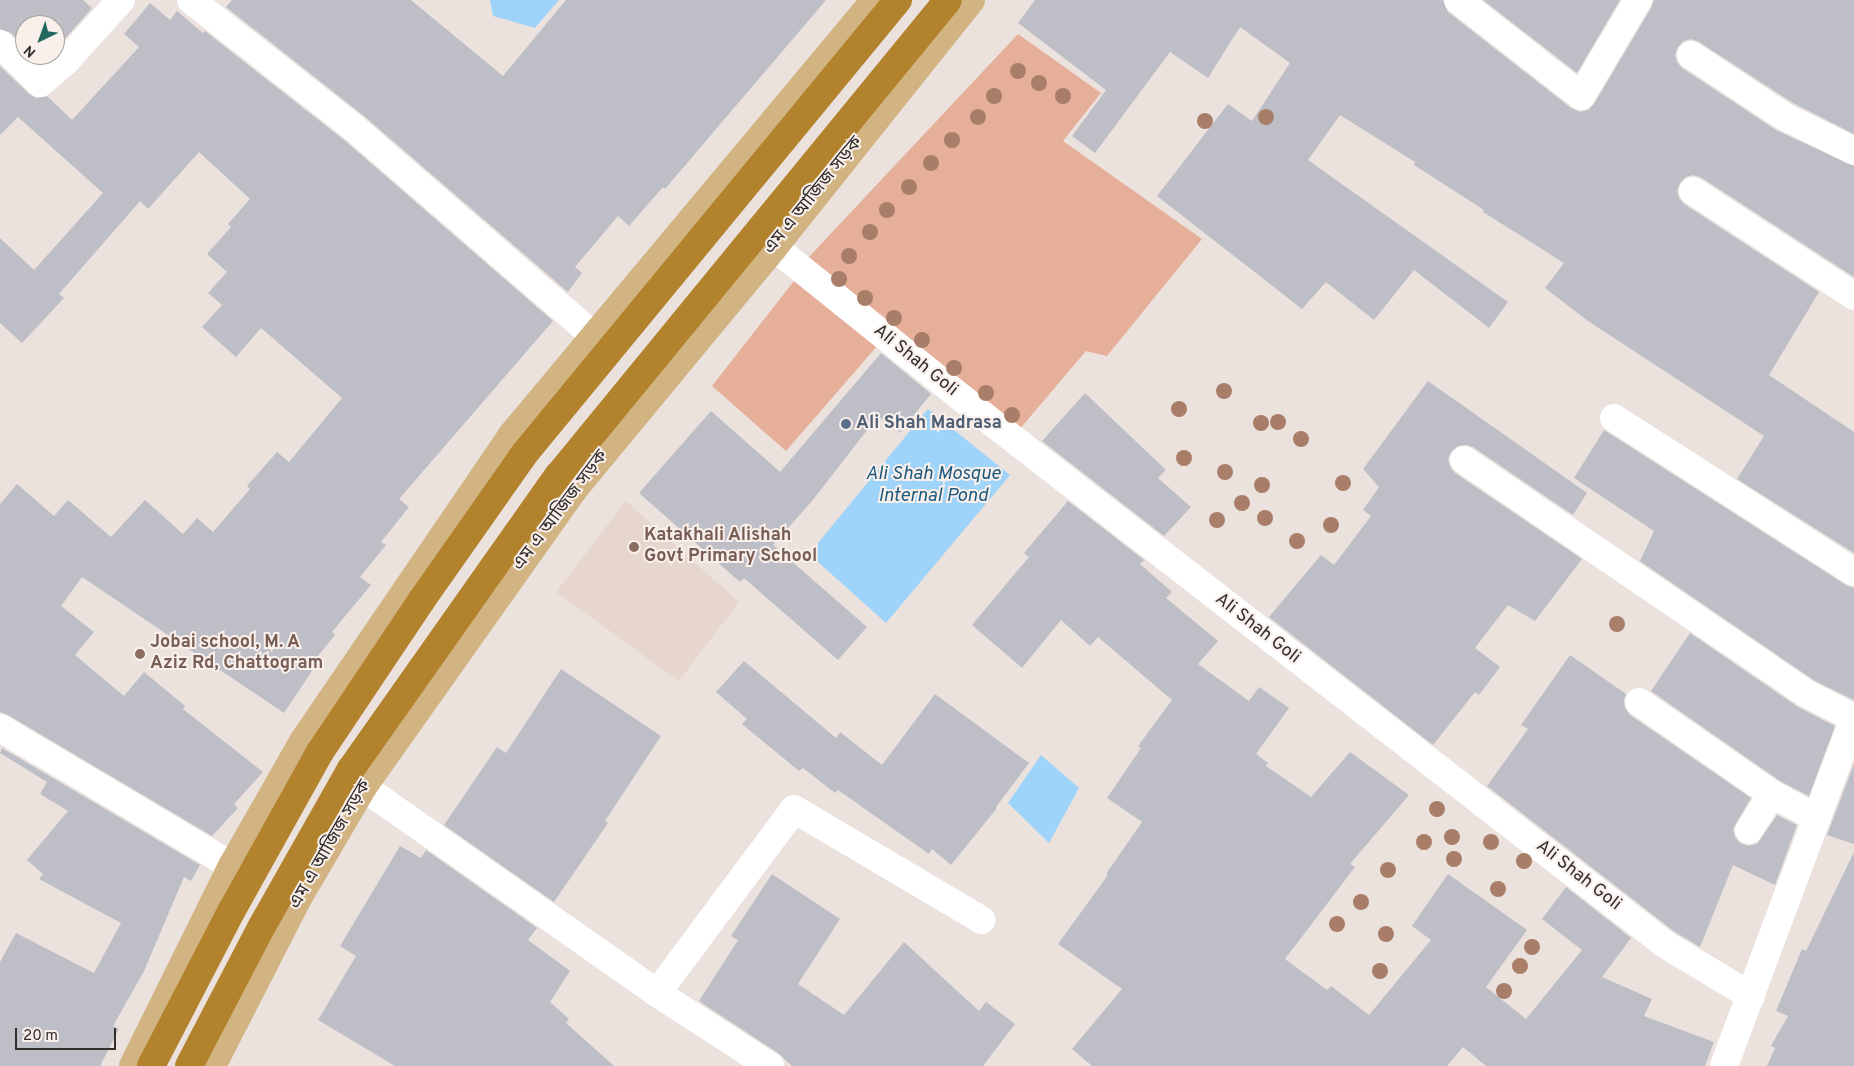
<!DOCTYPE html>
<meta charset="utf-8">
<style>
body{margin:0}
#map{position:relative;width:1854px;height:1066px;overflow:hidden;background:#ebe2de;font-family:Overpass,"Noto Sans Bengali",sans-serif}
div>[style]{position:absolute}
.built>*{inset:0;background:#e6d6ce}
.green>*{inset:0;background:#e6af99}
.water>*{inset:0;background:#9ed3fa}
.building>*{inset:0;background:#bebec7}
.minor>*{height:28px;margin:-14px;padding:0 14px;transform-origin:14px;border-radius:14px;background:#fff}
.major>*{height:28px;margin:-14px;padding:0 14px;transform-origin:14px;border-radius:14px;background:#d1b481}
.highway>*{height:28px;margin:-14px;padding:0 14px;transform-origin:14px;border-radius:14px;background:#b2822d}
.trees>*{width:16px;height:16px;margin:-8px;border-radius:50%;background:#a97e69}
.dots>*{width:14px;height:14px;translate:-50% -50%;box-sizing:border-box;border:2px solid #f9efeb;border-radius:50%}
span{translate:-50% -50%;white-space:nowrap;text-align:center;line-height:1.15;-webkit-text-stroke:4px #f9efeb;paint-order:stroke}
.street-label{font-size:18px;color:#312e2c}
.service-label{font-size:18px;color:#4e5e75;font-weight:700}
.left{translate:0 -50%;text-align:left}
.education-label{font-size:18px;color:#785e54;font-weight:700}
.water-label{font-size:19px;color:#1d5a7f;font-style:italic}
.north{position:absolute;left:15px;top:15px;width:50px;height:50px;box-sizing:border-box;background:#f9efeb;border:1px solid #a9a29f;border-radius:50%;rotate:222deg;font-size:14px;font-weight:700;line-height:20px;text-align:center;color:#312e2c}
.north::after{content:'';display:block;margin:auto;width:18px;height:22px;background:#21695f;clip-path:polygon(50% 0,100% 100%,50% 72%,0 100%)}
.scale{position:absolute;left:15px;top:1028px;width:101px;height:22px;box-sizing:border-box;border:2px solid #312e2c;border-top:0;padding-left:6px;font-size:15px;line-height:18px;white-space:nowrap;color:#312e2c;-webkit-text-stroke:4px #f9efeb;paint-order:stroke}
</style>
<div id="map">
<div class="built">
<i style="clip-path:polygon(626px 501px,739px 602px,679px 681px,556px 592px)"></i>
</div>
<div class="green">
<i style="clip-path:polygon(1018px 34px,1101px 93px,1063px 141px,1202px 239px,1107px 356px,1086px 351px,1018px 431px,807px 259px)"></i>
<i style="clip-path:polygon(797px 277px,878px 345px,786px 451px,712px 386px)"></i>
</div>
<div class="water">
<i style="clip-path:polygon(490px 0,559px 0,535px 28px,493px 16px)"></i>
<i style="clip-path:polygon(928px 409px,1010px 475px,886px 623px,809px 554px)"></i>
<i style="clip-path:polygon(1041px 755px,1079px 788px,1049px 843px,1008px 803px)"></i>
</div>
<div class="building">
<i style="clip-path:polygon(0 0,83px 0,92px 8px,55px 50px,55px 25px,25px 25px,25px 47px,11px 33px,0 29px)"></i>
<i style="clip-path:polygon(232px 0,411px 0,503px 76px,566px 0,826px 0,665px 189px,663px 187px,629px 226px,618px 216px,575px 267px,582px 273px,568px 292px,364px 116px,226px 7px)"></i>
<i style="clip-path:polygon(1035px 0,1443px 0,1448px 12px,1571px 108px,1580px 112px,1588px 110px,1594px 104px,1651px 8px,1654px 0,1854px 0,1854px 134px,1793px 103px,1699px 42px,1691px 39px,1684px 41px,1678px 47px,1675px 55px,1677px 62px,1682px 68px,1776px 130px,1854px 166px,1854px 277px,1702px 178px,1693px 175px,1686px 177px,1680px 183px,1677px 191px,1679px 198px,1684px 204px,1819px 292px,1769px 375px,1854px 432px,1854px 553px,1737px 479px,1764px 436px,1588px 321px,1545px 288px,1564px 263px,1483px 212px,1484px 210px,1414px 165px,1415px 162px,1340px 115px,1308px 160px,1508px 302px,1489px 328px,1414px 270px,1374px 320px,1326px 282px,1302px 309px,1157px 196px,1228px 104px,1252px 121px,1290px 63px,1240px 27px,1208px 78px,1170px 52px,1095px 153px,1072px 136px,1106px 90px,1018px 23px)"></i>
<i style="clip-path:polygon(1483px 0,1620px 0,1577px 73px)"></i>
<i style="clip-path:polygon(150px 3px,170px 20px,177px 11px,203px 33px,205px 31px,344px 140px,553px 321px,399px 499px,409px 507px,381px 542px,386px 545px,360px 577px,371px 585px,332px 632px,335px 635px,308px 668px,312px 671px,284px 713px,82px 577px,61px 606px,94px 632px,75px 655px,124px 696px,144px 672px,185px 706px,183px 709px,263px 772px,234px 804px,238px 808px,212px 836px,8px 715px,0 712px,0 504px,17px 484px,54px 516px,68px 500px,111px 537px,145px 500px,183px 534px,197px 518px,213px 532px,250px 489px,247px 486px,277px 452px,289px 462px,342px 398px,261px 328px,236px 357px,202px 327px,222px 305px,208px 293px,227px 272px,207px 254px,231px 227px,228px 224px,250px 199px,199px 152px,148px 209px,140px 201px,59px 294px,64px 298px,22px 343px,0 323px,0 238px,34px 270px,103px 193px,18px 117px,0 135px,0 66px,29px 94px,36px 98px,47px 96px,72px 120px,139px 47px,124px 34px)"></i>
<i style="clip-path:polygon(881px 353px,931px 394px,900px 432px,878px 416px,812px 501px,773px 545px,867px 627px,838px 660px,744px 578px,740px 582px,639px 493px,711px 411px,780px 472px)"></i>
<i style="clip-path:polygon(1428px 381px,1587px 493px,1573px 515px,1473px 447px,1466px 445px,1458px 446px,1451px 452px,1448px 459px,1450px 466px,1455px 473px,1582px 559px,1535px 621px,1508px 605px,1475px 648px,1500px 667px,1479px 695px,1475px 692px,1433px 745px,1269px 617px,1321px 555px,1334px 565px,1371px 516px,1363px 510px,1379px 487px,1363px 469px)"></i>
<i style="clip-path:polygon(1085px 393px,1166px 470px,1158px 478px,1191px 507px,1164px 536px,1042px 441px)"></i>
<i style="clip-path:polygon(1604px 430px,1846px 585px,1854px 588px,1854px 700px,1815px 681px,1640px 561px,1654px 531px,1574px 478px)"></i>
<i style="clip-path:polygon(1068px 501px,1144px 560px,1140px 564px,1172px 592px,1166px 598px,1218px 641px,1198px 664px,1249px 701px,1259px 687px,1289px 708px,1256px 754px,1268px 763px,1266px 766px,1311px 797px,1350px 752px,1409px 795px,1350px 864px,1355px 867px,1285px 959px,1327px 990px,1331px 986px,1369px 1015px,1431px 940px,1412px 926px,1448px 874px,1527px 930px,1486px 987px,1526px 1019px,1582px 950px,1542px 919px,1566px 887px,1631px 938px,1602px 977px,1652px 999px,1644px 1016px,1714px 1042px,1705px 1066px,1486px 1066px,1463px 1047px,1447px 1066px,1092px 1066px,1072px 1049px,1122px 989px,1058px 944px,1108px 875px,1106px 874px,1142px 822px,1107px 798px,1141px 748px,1138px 746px,1172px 700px,1098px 637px,1090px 646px,1061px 620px,1022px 668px,972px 625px,1029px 557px,1024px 553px)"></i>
<i style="clip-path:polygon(1690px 633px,1798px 707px,1835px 726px,1809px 796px,1780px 781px,1651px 691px)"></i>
<i style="clip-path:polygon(1570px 655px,1626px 694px,1624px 700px,1625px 708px,1630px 715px,1751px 798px,1733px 829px,1735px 837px,1740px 843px,1748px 846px,1757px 844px,1777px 815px,1797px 825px,1775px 885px,1733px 865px,1700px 947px,1675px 932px,1487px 786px,1528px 729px,1521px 725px)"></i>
<i style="clip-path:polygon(744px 661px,836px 738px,840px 732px,882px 765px,935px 694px,1029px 763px,996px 807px,997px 808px,951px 865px,932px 849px,929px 854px,838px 790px,835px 793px,803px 768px,799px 771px,742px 724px,747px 719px,716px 692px)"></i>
<i style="clip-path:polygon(561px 669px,661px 736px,605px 821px,608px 823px,554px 902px,444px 825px,497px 747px,506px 753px)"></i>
<i style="clip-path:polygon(2px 748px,200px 865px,191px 881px,184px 877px,144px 971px,113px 1026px,119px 1029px,100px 1066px,0 1066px,0 962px,16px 933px,94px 973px,121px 923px,39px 879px,43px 874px,27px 860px,68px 811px,40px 794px,47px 782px,0 753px)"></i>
<i style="clip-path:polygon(1854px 764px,1854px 844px,1827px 835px)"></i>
<i style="clip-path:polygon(400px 846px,421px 858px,426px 850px,537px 928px,528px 940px,570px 971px,550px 1002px,569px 1019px,566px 1023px,614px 1066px,395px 1066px,318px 1020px,356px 956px,340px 946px)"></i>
<i style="clip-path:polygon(1854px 852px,1854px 1066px,1767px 1066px,1775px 1048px,1771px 1046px,1788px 1016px,1776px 1011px,1802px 949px,1806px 951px)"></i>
<i style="clip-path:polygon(772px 874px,840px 919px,798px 984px,844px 1015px,904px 942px,979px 1011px,986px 1002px,1015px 1024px,983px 1066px,792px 1066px,778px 1053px,699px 1001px,738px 940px,731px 936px)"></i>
</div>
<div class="minor">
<i style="left:191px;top:0;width:207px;rotate:38.1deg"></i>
<i style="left:354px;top:128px;width:318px;rotate:40.9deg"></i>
<i style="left:1458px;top:0;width:156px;rotate:38deg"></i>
<i style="left:1581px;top:96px;width:112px;rotate:-59.3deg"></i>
<i style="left:0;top:44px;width:56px;rotate:44.3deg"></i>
<i style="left:40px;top:83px;width:34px;rotate:-40deg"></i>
<i style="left:66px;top:61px;width:82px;rotate:-48deg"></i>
<i style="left:1691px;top:55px;width:113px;rotate:33.4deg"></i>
<i style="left:1785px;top:117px;width:77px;rotate:26.2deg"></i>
<i style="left:1693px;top:191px;width:192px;rotate:33.1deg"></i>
<i style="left:774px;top:247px;width:287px;rotate:38.8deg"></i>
<i style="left:998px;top:427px;width:845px;rotate:37.79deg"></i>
<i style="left:1666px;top:945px;width:99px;rotate:31deg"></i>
<i style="left:1614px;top:418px;width:285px;rotate:32.7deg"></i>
<i style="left:1464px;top:460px;width:415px;rotate:34.3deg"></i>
<i style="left:1807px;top:694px;width:53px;rotate:27.1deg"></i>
<i style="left:1639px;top:702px;width:162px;rotate:34.7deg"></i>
<i style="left:1772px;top:794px;width:51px;rotate:28.1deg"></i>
<i style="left:0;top:728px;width:270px;rotate:30.7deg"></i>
<i style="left:363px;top:787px;width:359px;rotate:35deg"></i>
<i style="left:657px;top:993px;width:135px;rotate:32.9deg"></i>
<i style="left:1749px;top:830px;width:43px;rotate:-57.4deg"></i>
<i style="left:657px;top:993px;width:229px;rotate:-53.3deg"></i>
<i style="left:794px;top:809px;width:218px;rotate:30.6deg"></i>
<i style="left:1724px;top:1066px;width:371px;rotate:-69.5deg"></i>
</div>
<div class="major">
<i style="left:133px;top:1066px;width:223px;rotate:-63.7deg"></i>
<i style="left:232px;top:866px;width:145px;rotate:-60.3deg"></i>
<i style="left:304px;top:740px;width:368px;rotate:-55.7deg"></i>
<i style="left:511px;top:436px;width:568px;rotate:-50.14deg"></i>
<i style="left:212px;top:1066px;width:189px;rotate:-62.9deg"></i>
<i style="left:298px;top:898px;width:129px;rotate:-59.6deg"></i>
<i style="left:363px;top:787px;width:365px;rotate:-54.7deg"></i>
<i style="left:574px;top:489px;width:314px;rotate:-50.4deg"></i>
<i style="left:774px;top:247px;width:316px;rotate:-51.4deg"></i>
</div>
<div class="highway">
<i style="left:151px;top:1066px;width:176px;rotate:-62.6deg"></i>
<i style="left:232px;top:910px;width:181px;rotate:-60.9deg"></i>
<i style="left:320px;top:752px;width:182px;rotate:-56.2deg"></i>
<i style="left:421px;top:601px;width:181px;rotate:-54.9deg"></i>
<i style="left:525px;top:453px;width:587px;rotate:-50.53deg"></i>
<i style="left:189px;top:1066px;width:158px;rotate:-62.5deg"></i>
<i style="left:262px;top:926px;width:180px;rotate:-60.5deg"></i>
<i style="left:351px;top:769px;width:359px;rotate:-54.8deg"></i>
<i style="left:558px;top:476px;width:615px;rotate:-50.67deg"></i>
</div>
<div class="trees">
<i style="left:1018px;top:71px"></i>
<i style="left:1039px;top:83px"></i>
<i style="left:994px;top:96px"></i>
<i style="left:1063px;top:96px"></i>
<i style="left:978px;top:117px"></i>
<i style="left:1266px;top:117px"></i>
<i style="left:1205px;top:121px"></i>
<i style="left:952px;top:140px"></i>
<i style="left:931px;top:163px"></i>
<i style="left:909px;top:187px"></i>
<i style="left:887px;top:210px"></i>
<i style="left:870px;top:232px"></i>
<i style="left:849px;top:256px"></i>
<i style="left:839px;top:279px"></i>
<i style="left:865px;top:298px"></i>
<i style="left:894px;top:318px"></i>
<i style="left:922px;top:340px"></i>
<i style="left:954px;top:368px"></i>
<i style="left:1224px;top:391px"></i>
<i style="left:986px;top:393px"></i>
<i style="left:1179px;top:409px"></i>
<i style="left:1012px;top:415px"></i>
<i style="left:1278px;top:422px"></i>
<i style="left:1261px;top:423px"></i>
<i style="left:1301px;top:439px"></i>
<i style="left:1184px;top:458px"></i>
<i style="left:1225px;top:472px"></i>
<i style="left:1343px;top:483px"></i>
<i style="left:1262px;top:485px"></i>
<i style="left:1242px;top:503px"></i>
<i style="left:1265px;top:518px"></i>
<i style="left:1217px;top:520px"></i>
<i style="left:1331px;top:525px"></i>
<i style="left:1297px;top:541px"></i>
<i style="left:1617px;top:624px"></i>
<i style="left:1437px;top:809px"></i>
<i style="left:1452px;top:837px"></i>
<i style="left:1424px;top:842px"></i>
<i style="left:1491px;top:842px"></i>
<i style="left:1454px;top:859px"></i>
<i style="left:1524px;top:861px"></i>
<i style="left:1388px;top:870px"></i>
<i style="left:1498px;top:889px"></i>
<i style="left:1361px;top:902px"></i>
<i style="left:1337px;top:924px"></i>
<i style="left:1386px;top:934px"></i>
<i style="left:1532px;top:947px"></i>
<i style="left:1520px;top:966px"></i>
<i style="left:1380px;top:971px"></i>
<i style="left:1504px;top:991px"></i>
</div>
<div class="dots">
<i style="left:846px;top:424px;background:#5c6f8a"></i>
<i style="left:634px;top:547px;background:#8d6e63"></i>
<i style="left:140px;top:654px;background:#8d6e63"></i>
</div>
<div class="street-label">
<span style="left:814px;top:196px;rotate:-51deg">এম এ আজিজ সড়ক</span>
<span style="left:915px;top:361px;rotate:39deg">Ali Shah Goli</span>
<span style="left:561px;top:511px;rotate:-53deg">এম এ আজিজ সড়ক</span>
<span style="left:1257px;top:629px;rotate:38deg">Ali Shah Goli</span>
<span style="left:331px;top:845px;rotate:-60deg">এম এ আজিজ সড়ক</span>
<span style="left:1578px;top:876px;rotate:38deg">Ali Shah Goli</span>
</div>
<div class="service-label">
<span class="left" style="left:856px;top:424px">Ali Shah Madrasa</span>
</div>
<div class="education-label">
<span class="left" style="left:644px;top:547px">Katakhali Alishah<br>Govt Primary School</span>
<span class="left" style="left:150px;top:654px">Jobai school, M. A<br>Aziz Rd, Chattogram</span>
</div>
<div class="water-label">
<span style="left:933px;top:486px">Ali Shah Mosque<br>Internal Pond</span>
</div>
<div class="north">N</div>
<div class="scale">20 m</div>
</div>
